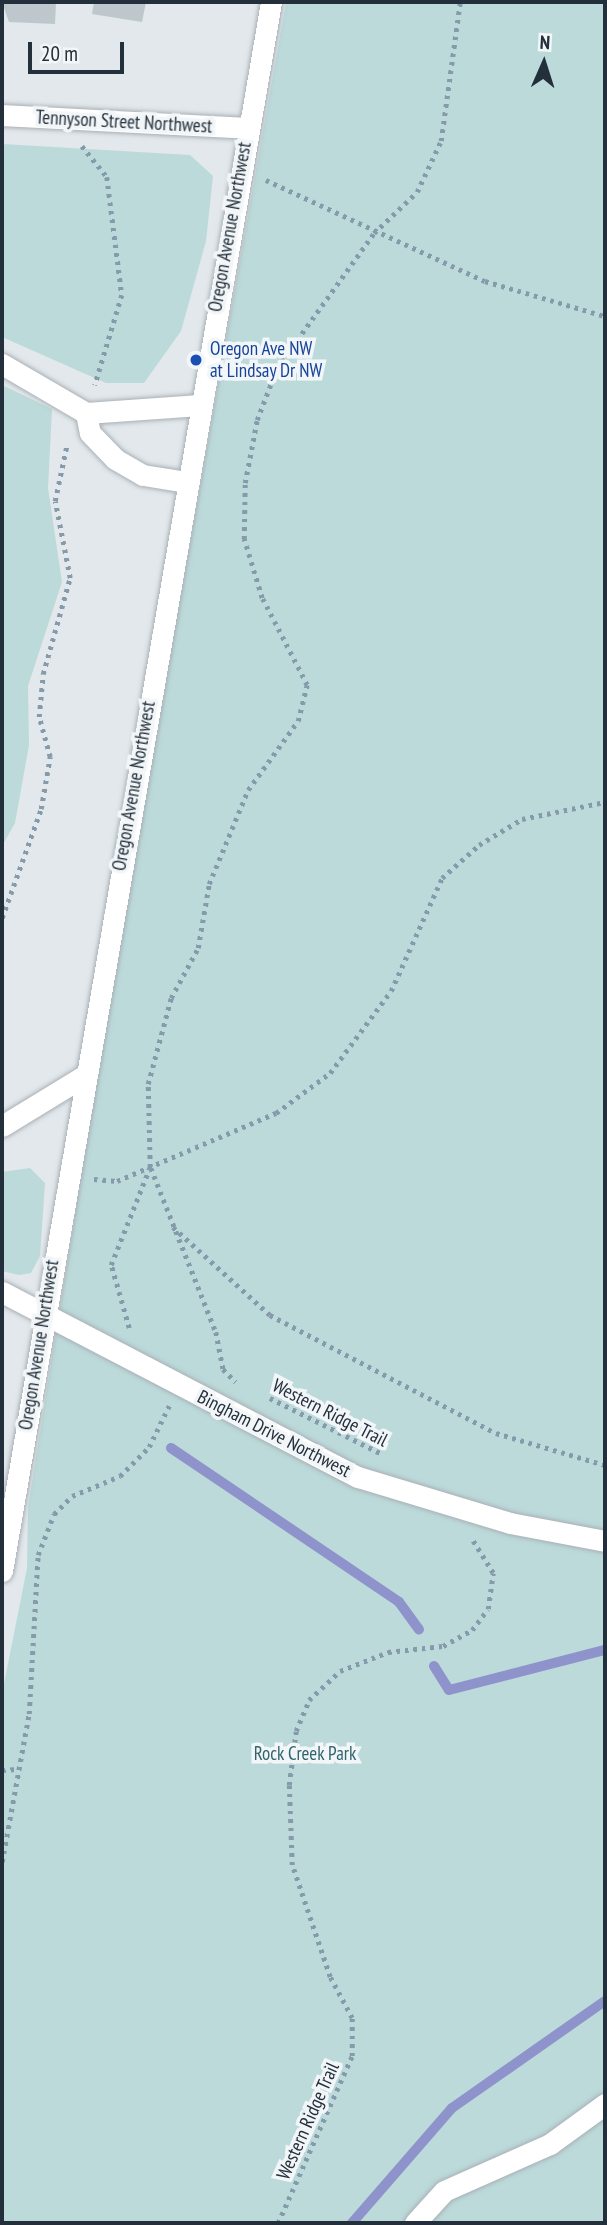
<!DOCTYPE html>
<style>
body{margin:0}
#map{position:relative;width:607px;height:2225px;overflow:hidden;background:#e2e8eb;font-family:"PT Sans Narrow",sans-serif}
div>[style]{position:absolute}
.green>*{inset:0;background:#bcdada}
.stream>*{height:10px;margin:-5px;padding:0 5px;transform-origin:5px;border-radius:5px;background:#8e94cb}
.building>*{inset:0;background:#bec7cb}
.path>*{height:4.5px;margin-top:-2.25px;transform-origin:0;background:repeating-linear-gradient(90deg,#859bac 0 3.5px,transparent 0 8.5px)}
.roads{filter:drop-shadow(0 0 2px #a9b0b6) drop-shadow(0 0 2px #a9b0b6)}
.minor>*{height:21px;margin:-10.5px;padding:0 10.5px;transform-origin:10.5px;border-radius:10.5px;background:#fff}
.dots>*{width:19px;height:19px;translate:-50% -50%;box-sizing:border-box;border:4px solid #f2f6f8;border-radius:50%}
span{translate:-50% -50%;white-space:nowrap;text-align:center;line-height:1.15;-webkit-text-stroke:7px #f2f6f8;paint-order:stroke}
.street-label{font-size:19px;color:#232f3a}
.transit-label{font-size:19px;color:#164399}
.left{translate:0 -50%;text-align:left}
.park-label{font-size:19px;color:#31656e}
.frame{position:absolute;inset:0;border:4px solid #232f3a;pointer-events:none}
.north{position:absolute;left:509px;top:28px;width:70px;height:70px;-webkit-text-stroke:5px #f2f6f8;paint-order:stroke;rotate:3deg;font-size:19px;font-weight:700;line-height:28px;text-align:center;color:#232f3a}
.north::after{content:'';display:block;margin:auto;width:24px;height:32px;background:#232f3a;clip-path:polygon(50% 0,100% 100%,50% 72%,0 100%)}
.scale{position:absolute;left:28px;top:42px;width:96px;height:32px;box-sizing:border-box;border:4px solid #232f3a;border-top:0;padding-left:9px;font-size:21px;line-height:24px;white-space:nowrap;color:#232f3a;-webkit-text-stroke:5px #f2f6f8;paint-order:stroke}
</style>
<div id="map">
<div class="green">
<i style="clip-path:polygon(286px 2px,605px 2px,605px 2223px,2px 2223px,2px 1694px,27px 1568px,28px 1507px,114px 971px)"></i>
<i style="clip-path:polygon(2px 144px,190px 155px,213px 176px,206px 241px,181px 331px,144px 383px,106px 383px,2px 337px)"></i>
<i style="clip-path:polygon(2px 385px,52px 409px,48px 488px,62px 582px,28px 686px,29px 745px,15px 823px,2px 846px)"></i>
<i style="clip-path:polygon(30px 1168px,45px 1183px,40px 1256px,31px 1273px,19px 1275px,2px 1271px,2px 1172px)"></i>
</div>
<div class="stream">
<i style="left:171px;top:1448px;width:275px;rotate:34deg"></i>
<i style="left:399px;top:1602px;width:34px;rotate:54deg"></i>
<i style="left:434px;top:1666px;width:28px;rotate:58deg"></i>
<i style="left:449px;top:1690px;width:161px;rotate:-14.4deg"></i>
<i style="left:352px;top:2223px;width:152px;rotate:-49deg"></i>
<i style="left:452px;top:2108px;width:187px;rotate:-35deg"></i>
</div>
<div class="building">
<i style="clip-path:polygon(2px 2px,56px 2px,55px 24px,9px 22px)"></i>
<i style="clip-path:polygon(94px 2px,146px 2px,142px 22px,92px 14px)"></i>
</div>
<div class="path">
<i style="left:82px;top:146px;width:40px;rotate:51deg"></i>
<i style="left:107px;top:177px;width:119px;rotate:82.8deg"></i>
<i style="left:122px;top:295px;width:94px;rotate:106.7deg"></i>
<i style="left:266px;top:180px;width:241px;rotate:24.8deg"></i>
<i style="left:485px;top:281px;width:125px;rotate:16.3deg"></i>
<i style="left:2px;top:918px;width:116px;rotate:-70.3deg"></i>
<i style="left:41px;top:809px;width:53px;rotate:-80.2deg"></i>
<i style="left:50px;top:757px;width:41px;rotate:-105.4deg"></i>
<i style="left:39px;top:717px;width:43px;rotate:-84.7deg"></i>
<i style="left:43px;top:674px;width:100px;rotate:-74.3deg"></i>
<i style="left:70px;top:578px;width:78px;rotate:-101deg"></i>
<i style="left:55px;top:501px;width:58px;rotate:-78.1deg"></i>
<i style="left:151px;top:1168px;width:176px;rotate:68.4deg"></i>
<i style="left:216px;top:1332px;width:38px;rotate:79deg"></i>
<i style="left:223px;top:1369px;width:18px;rotate:45deg"></i>
<i style="left:94px;top:1179px;width:23px;rotate:5deg"></i>
<i style="left:117px;top:1181px;width:173px;rotate:-23.2deg"></i>
<i style="left:276px;top:1113px;width:67px;rotate:-36.5deg"></i>
<i style="left:330px;top:1073px;width:102px;rotate:-53.4deg"></i>
<i style="left:391px;top:991px;width:124px;rotate:-65.7deg"></i>
<i style="left:442px;top:878px;width:50px;rotate:-41.7deg"></i>
<i style="left:479px;top:845px;width:50px;rotate:-31.2deg"></i>
<i style="left:522px;top:819px;width:85px;rotate:-11.6deg"></i>
<i style="left:173px;top:1227px;width:131px;rotate:42.2deg"></i>
<i style="left:270px;top:1315px;width:255px;rotate:27.6deg"></i>
<i style="left:496px;top:1433px;width:114px;rotate:16.4deg"></i>
<i style="left:129px;top:1328px;width:66px;rotate:-105.9deg"></i>
<i style="left:111px;top:1265px;width:105px;rotate:-68.3deg"></i>
<i style="left:150px;top:1167px;width:83px;rotate:-91.4deg"></i>
<i style="left:148px;top:1084px;width:89px;rotate:-75deg"></i>
<i style="left:171px;top:998px;width:57px;rotate:-61.6deg"></i>
<i style="left:198px;top:948px;width:65px;rotate:-80.2deg"></i>
<i style="left:209px;top:884px;width:102px;rotate:-67.5deg"></i>
<i style="left:248px;top:790px;width:85px;rotate:-54.1deg"></i>
<i style="left:298px;top:721px;width:37px;rotate:-76deg"></i>
<i style="left:307px;top:685px;width:98px;rotate:-117.3deg"></i>
<i style="left:262px;top:598px;width:62px;rotate:-107deg"></i>
<i style="left:244px;top:539px;width:56px;rotate:-89deg"></i>
<i style="left:245px;top:483px;width:64px;rotate:-79.2deg"></i>
<i style="left:257px;top:420px;width:56px;rotate:-69deg"></i>
<i style="left:277px;top:368px;width:166px;rotate:-54.3deg"></i>
<i style="left:374px;top:233px;width:59px;rotate:-43.6deg"></i>
<i style="left:417px;top:192px;width:56px;rotate:-64.8deg"></i>
<i style="left:441px;top:141px;width:140px;rotate:-82.2deg"></i>
<i style="left:270px;top:1398px;width:127px;rotate:26.6deg"></i>
<i style="left:2px;top:1770px;width:15px;rotate:-4deg"></i>
<i style="left:2px;top:1862px;width:150px;rotate:-79.7deg"></i>
<i style="left:29px;top:1714px;width:159px;rotate:-86.8deg"></i>
<i style="left:38px;top:1555px;width:44px;rotate:-68.7deg"></i>
<i style="left:54px;top:1514px;width:25px;rotate:-45deg"></i>
<i style="left:72px;top:1496px;width:52px;rotate:-22.6deg"></i>
<i style="left:120px;top:1476px;width:41px;rotate:-45deg"></i>
<i style="left:149px;top:1447px;width:46px;rotate:-64deg"></i>
<i style="left:278px;top:2223px;width:183px;rotate:-66.1deg"></i>
<i style="left:352px;top:2056px;width:38px;rotate:-90deg"></i>
<i style="left:352px;top:2018px;width:47px;rotate:-118.2deg"></i>
<i style="left:330px;top:1977px;width:118px;rotate:-108.7deg"></i>
<i style="left:292px;top:1865px;width:80px;rotate:-92.1deg"></i>
<i style="left:289px;top:1785px;width:54px;rotate:-82.6deg"></i>
<i style="left:296px;top:1731px;width:34px;rotate:-67deg"></i>
<i style="left:309px;top:1700px;width:42px;rotate:-43.1deg"></i>
<i style="left:340px;top:1671px;width:52px;rotate:-21.6deg"></i>
<i style="left:388px;top:1652px;width:55px;rotate:-6.2deg"></i>
<i style="left:443px;top:1646px;width:33px;rotate:-29deg"></i>
<i style="left:472px;top:1630px;width:26px;rotate:-53deg"></i>
<i style="left:488px;top:1609px;width:36px;rotate:-82deg"></i>
<i style="left:493px;top:1573px;width:40px;rotate:-122deg"></i>
</div>
<div class="roads">
<div class="minor">
<i style="left:2px;top:115px;width:245px;rotate:3deg"></i>
<i style="left:2px;top:364px;width:97px;rotate:30.3deg"></i>
<i style="left:86px;top:413px;width:114px;rotate:-4deg"></i>
<i style="left:86px;top:413px;width:20px;rotate:79deg"></i>
<i style="left:90px;top:433px;width:36px;rotate:46deg"></i>
<i style="left:115px;top:459px;width:32px;rotate:30deg"></i>
<i style="left:143px;top:475px;width:45px;rotate:9deg"></i>
<i style="left:2px;top:1126px;width:96px;rotate:-31.4deg"></i>
<i style="left:2px;top:1292px;width:401px;rotate:27.5deg"></i>
<i style="left:358px;top:1477px;width:159px;rotate:16.8deg"></i>
<i style="left:510px;top:1523px;width:97px;rotate:10.7deg"></i>
<i style="left:2px;top:1571px;width:1592px;rotate:-80.27deg"></i>
<i style="left:415px;top:2223px;width:43px;rotate:-47.8deg"></i>
<i style="left:444px;top:2191px;width:116px;rotate:-23.9deg"></i>
<i style="left:550px;top:2144px;width:68px;rotate:-36deg"></i>
</div>
</div>
<div class="dots">
<i style="left:196px;top:360px;background:#1a4fb4"></i>
</div>
<div class="street-label">
<span style="left:124px;top:122px;rotate:3deg">Tennyson Street Northwest</span>
<span style="left:230px;top:227px;rotate:-80deg">Oregon Avenue Northwest</span>
<span style="left:134px;top:786px;rotate:-80deg">Oregon Avenue Northwest</span>
<span style="left:39px;top:1345px;rotate:-81deg">Oregon Avenue Northwest</span>
<span style="left:330px;top:1413px;rotate:27deg">Western Ridge Trail</span>
<span style="left:274px;top:1434px;rotate:27deg">Bingham Drive Northwest</span>
<span style="left:308px;top:2121px;rotate:-66deg">Western Ridge Trail</span>
</div>
<div class="transit-label">
<span class="left" style="left:210px;top:360px">Oregon Ave NW<br>at Lindsay Dr NW</span>
</div>
<div class="park-label">
<span style="left:305px;top:1754px">Rock Creek Park</span>
</div>
<div class="frame"></div>
<div class="north">N</div>
<div class="scale">20 m</div>
</div>
